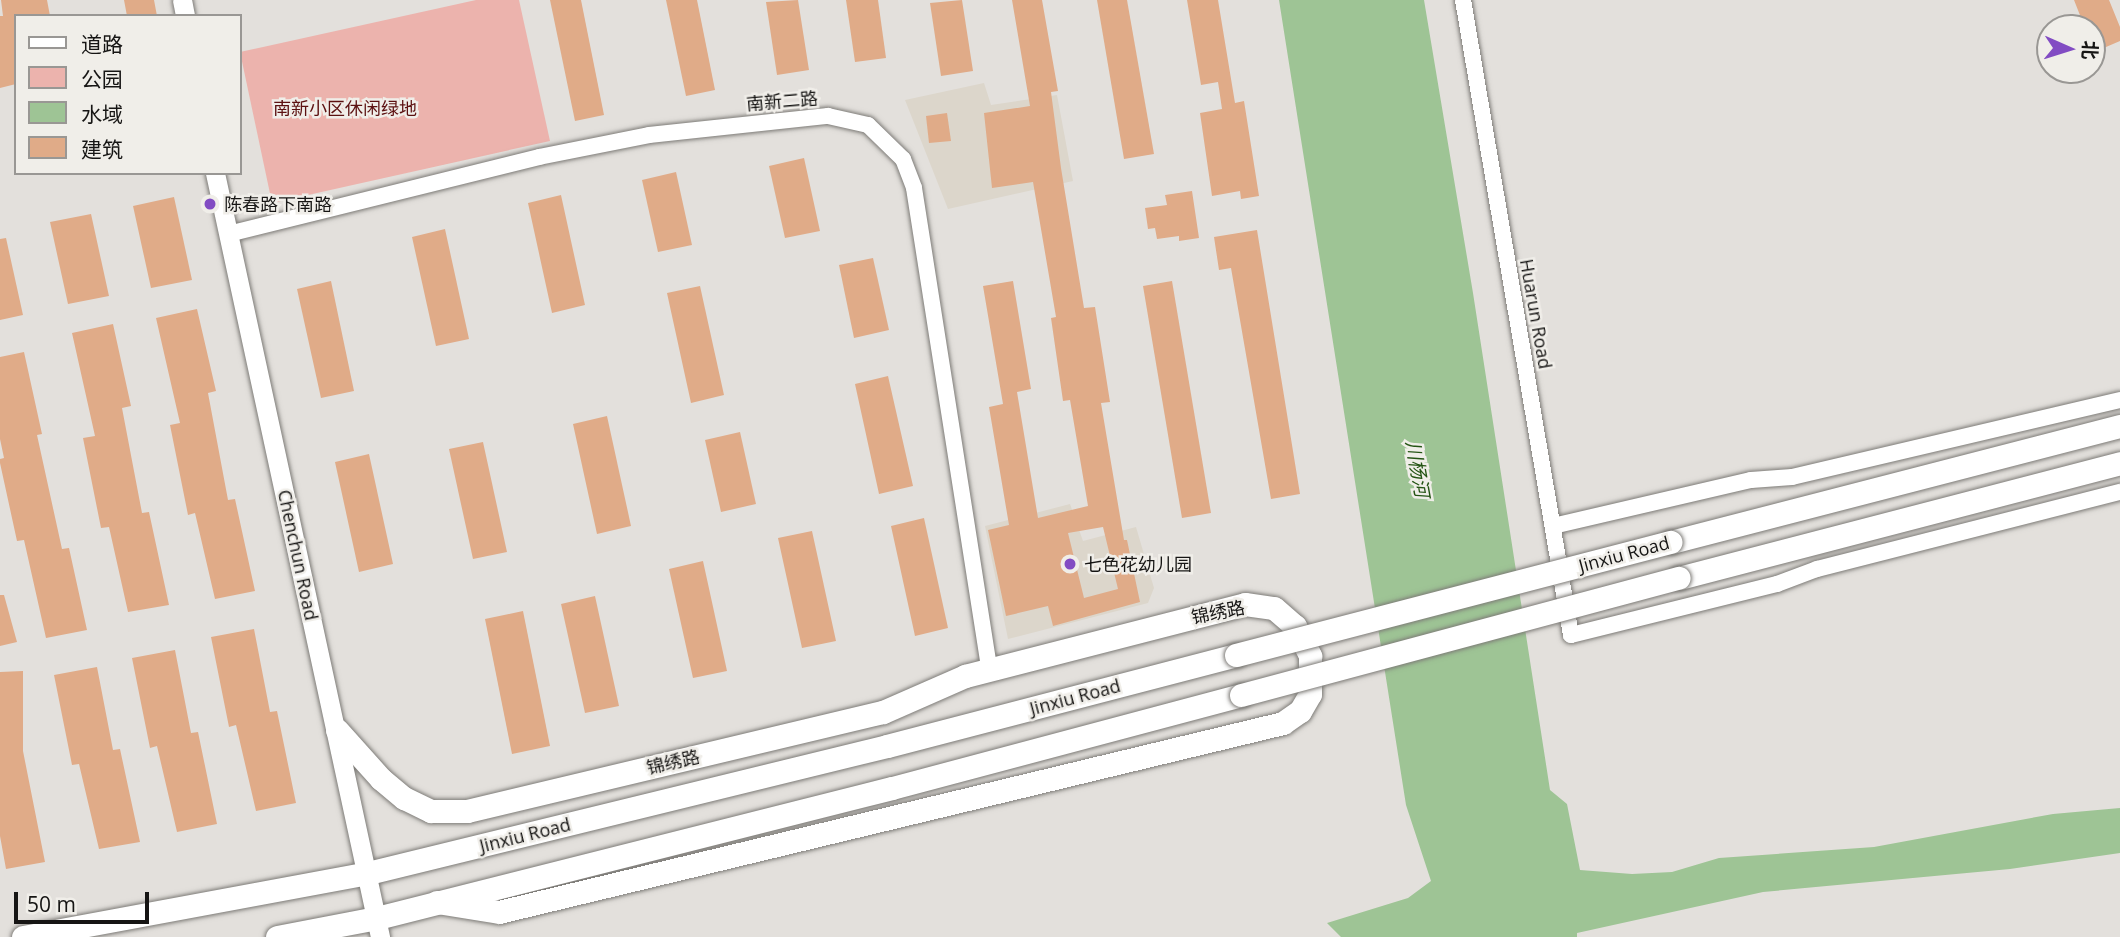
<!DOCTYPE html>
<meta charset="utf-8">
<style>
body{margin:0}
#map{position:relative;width:2120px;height:937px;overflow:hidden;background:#e3e0dc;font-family:"Open Sans","Noto Sans SC",sans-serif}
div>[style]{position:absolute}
.built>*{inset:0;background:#dcd6cb}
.green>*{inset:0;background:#ecb3ad}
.water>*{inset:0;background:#9ec495}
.building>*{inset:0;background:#e0ab88}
.roads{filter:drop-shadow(0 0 2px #7d7b77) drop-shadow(0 0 2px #7d7b77)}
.minor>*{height:16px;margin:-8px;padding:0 8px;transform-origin:8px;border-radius:8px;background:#fff}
.tertiary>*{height:19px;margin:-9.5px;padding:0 9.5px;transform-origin:9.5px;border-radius:9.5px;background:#fff}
.secondary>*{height:23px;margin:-11.5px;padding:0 11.5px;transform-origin:11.5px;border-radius:11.5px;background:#fff}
.bridges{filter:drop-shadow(0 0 2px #7d7b77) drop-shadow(0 0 2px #7d7b77)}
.secondary-bridge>*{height:23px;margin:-11.5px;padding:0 11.5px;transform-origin:11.5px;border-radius:11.5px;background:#fff}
.dots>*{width:19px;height:19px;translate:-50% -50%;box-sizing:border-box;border:4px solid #f0eee9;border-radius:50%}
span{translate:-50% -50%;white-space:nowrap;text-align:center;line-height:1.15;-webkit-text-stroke:5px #f0eee9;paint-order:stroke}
.street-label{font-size:18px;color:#161514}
.park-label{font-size:18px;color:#5c1111}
.poi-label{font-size:18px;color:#161514}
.left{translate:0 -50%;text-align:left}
.water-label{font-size:19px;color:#245414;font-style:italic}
.legend{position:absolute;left:14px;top:14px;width:228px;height:161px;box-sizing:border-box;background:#f0eee9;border:2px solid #999794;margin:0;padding:9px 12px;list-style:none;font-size:21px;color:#161514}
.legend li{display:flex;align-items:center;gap:14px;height:35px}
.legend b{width:35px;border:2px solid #999794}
.north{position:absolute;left:2036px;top:14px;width:70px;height:70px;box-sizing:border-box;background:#f0eee9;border:2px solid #999794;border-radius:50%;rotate:93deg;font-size:19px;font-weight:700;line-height:28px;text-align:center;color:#161514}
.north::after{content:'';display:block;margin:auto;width:24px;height:32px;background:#824cc3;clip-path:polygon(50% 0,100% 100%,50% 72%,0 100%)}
.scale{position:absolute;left:14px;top:892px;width:135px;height:32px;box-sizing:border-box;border:4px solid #161514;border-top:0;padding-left:9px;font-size:21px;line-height:24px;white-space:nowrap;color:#161514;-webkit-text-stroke:5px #f0eee9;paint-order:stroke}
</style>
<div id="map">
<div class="built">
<i style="clip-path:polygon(984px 83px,991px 105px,1057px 95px,1073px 181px,948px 209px,905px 100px)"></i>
<i style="clip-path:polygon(1070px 504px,1083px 541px,1136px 527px,1154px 588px,1148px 603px,1008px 639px,985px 526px)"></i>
</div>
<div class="green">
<i style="clip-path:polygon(476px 0,519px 0,550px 141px,272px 203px,240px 52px)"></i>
</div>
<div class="water">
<i style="clip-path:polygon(1279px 0,1424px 0,1473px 293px,1550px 790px,1567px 804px,1580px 870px,1632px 874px,1672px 872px,1719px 858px,1874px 847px,2053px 814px,2120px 808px,2120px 853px,2010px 869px,1763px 892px,1577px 933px,1577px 937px,1341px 937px,1327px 923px,1408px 898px,1431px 881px,1406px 805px)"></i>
</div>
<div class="building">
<i style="clip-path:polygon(1px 0,47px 0,50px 16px,16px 16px,16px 84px,0 88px,0 16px,3px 16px)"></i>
<i style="clip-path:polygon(124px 0,154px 0,157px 16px,127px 16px)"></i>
<i style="clip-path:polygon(550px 0,581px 0,604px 115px,575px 121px)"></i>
<i style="clip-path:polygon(666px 0,697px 0,715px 90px,686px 96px)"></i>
<i style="clip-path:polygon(798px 0,809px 70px,777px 75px,766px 2px)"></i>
<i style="clip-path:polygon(846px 0,878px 0,886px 58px,855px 62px)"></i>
<i style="clip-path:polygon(962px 0,973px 71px,941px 76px,930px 3px)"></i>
<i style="clip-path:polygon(evenodd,1012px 0,1042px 0,1058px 91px,1051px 92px,1061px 168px,1084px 308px,1095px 307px,1110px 402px,1101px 403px,1124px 540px,1127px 540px,1140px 602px,1053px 626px,1048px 606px,1006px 616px,988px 530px,1009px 525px,989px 407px,1003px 404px,983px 286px,1013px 281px,1031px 389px,1017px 392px,1038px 518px,1088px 506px,1070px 400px,1063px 401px,1051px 318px,1056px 317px,1033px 182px,992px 188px,984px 113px,1030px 106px,1012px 0,1103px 527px,1118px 589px,1084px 598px,1068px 533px,1103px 527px)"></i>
<i style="clip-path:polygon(1097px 0,1127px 0,1154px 154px,1124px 159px)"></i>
<i style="clip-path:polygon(1187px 0,1218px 0,1235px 103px,1244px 101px,1259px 196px,1241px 199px,1240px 191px,1212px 196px,1200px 113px,1222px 109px,1218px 82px,1201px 85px)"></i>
<i style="clip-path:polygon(2074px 0,2109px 0,2120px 27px,2120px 41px,2092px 53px,2092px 28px,2085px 28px)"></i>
<i style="clip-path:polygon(947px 113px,951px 141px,929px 143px,926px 116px)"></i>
<i style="clip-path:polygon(804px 158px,820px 231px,785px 238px,769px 166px)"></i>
<i style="clip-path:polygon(676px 172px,692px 245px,658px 252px,642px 180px)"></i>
<i style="clip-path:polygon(1192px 191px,1199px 238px,1179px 241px,1179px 236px,1157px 239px,1155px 228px,1148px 229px,1145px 208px,1167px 205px,1165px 195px)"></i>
<i style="clip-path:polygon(561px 195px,585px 305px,552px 313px,528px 203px)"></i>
<i style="clip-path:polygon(174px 197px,192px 280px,151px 288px,133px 206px)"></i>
<i style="clip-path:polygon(91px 214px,109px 296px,68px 304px,50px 222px)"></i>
<i style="clip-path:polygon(445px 229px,469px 339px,436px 346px,412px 237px)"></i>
<i style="clip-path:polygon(1257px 230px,1300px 494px,1271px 499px,1231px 268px,1219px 270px,1214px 237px)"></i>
<i style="clip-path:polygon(6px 238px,23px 315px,0 320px,0 239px)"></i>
<i style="clip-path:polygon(873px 258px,889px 330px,854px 338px,839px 265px)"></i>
<i style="clip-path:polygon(331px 281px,354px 391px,321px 398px,297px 289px)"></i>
<i style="clip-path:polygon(1172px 281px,1211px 513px,1182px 518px,1143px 286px)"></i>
<i style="clip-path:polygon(700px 286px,724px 395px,691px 403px,667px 293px)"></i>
<i style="clip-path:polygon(197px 309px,216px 391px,208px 393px,228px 500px,235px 499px,255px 591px,215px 599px,195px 513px,188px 515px,170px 425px,180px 423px,156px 318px)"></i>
<i style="clip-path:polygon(113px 324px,131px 406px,122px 408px,142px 513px,149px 512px,169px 605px,128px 612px,109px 527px,101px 528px,83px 438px,95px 436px,72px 333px)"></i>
<i style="clip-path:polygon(24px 352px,42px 434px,37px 435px,62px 549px,69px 548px,87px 630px,46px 638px,24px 540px,17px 541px,0 463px,0 459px,4px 458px,0 439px,0 357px)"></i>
<i style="clip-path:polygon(888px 376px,913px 486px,879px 494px,855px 384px)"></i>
<i style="clip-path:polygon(607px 416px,631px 526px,597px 534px,573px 424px)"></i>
<i style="clip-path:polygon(740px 432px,756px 504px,721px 512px,705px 440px)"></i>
<i style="clip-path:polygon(483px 442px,507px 552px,473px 559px,449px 449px)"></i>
<i style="clip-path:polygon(369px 454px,393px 564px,359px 572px,335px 462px)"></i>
<i style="clip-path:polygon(924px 518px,948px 628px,915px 636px,891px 526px)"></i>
<i style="clip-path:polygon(812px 531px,836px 641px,802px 648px,778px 538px)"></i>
<i style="clip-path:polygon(703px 561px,727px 671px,693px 678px,669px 569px)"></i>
<i style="clip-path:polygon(0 595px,4px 595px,17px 642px,0 646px)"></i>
<i style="clip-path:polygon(595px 596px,619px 706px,585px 713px,561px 604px)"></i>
<i style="clip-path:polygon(523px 611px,550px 746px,512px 754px,485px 619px)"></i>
<i style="clip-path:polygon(254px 629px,270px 712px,277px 711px,296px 803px,256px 811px,236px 725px,229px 727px,211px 637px)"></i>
<i style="clip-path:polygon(175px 650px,191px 733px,198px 732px,217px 824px,177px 832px,157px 746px,150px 748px,132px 658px)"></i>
<i style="clip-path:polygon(97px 667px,113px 750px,120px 749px,140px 842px,99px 849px,79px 764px,72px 765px,54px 675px)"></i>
<i style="clip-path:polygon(23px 671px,23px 751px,45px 862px,6px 869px,0 836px,0 672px)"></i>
</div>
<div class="roads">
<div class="minor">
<i style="left:1463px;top:0;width:644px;rotate:80.35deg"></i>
<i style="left:1571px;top:635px;width:212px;rotate:-13.9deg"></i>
<i style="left:1777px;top:584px;width:43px;rotate:-20.6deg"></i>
<i style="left:1817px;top:569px;width:313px;rotate:-14.3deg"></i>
<i style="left:228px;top:234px;width:320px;rotate:-13.9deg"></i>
<i style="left:539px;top:157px;width:112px;rotate:-11.3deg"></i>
<i style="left:649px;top:135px;width:180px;rotate:-6.1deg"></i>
<i style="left:828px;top:116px;width:41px;rotate:12.7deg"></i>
<i style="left:868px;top:125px;width:49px;rotate:44.2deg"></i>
<i style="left:903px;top:159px;width:31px;rotate:69deg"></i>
<i style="left:914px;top:188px;width:487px;rotate:81.1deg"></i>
<i style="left:1553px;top:526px;width:203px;rotate:-13.1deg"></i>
<i style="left:1751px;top:480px;width:41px;rotate:-4.2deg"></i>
<i style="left:1792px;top:477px;width:337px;rotate:-13.2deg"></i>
</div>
<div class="tertiary">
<i style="left:182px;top:0;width:16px;rotate:79deg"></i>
<i style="left:215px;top:173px;width:782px;rotate:77.81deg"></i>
</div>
<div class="secondary">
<i style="left:1671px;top:542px;width:464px;rotate:-14.5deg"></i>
<i style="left:1679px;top:578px;width:456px;rotate:-14.6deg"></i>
<i style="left:337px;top:730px;width:66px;rotate:48.1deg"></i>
<i style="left:381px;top:779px;width:30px;rotate:40deg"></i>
<i style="left:404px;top:798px;width:30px;rotate:26deg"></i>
<i style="left:431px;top:811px;width:36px"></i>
<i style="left:467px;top:811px;width:428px;rotate:-13.4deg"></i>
<i style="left:883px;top:712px;width:90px;rotate:-23.7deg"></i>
<i style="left:965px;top:676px;width:289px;rotate:-14.4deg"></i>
<i style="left:1245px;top:604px;width:29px;rotate:8deg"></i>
<i style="left:1274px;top:608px;width:28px;rotate:41deg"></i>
<i style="left:1295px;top:626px;width:34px;rotate:63deg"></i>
<i style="left:1310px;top:656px;width:38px;rotate:90deg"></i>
<i style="left:1310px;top:694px;width:20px;rotate:120deg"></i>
<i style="left:1300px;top:711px;width:21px;rotate:145deg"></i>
<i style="left:1283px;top:723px;width:806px;rotate:166.45deg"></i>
<i style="left:499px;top:912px;width:63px;rotate:-170.8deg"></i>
<i style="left:23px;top:937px;width:351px;rotate:-10.5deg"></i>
<i style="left:368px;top:873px;width:534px;rotate:-13.75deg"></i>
<i style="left:887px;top:746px;width:361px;rotate:-14.6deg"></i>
<i style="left:277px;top:937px;width:102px;rotate:-10.8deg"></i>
<i style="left:377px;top:918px;width:531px;rotate:-14.17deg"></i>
<i style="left:892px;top:788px;width:361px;rotate:-14.9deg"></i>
</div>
</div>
<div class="bridges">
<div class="secondary-bridge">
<i style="left:1236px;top:655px;width:449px;rotate:-14.6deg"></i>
<i style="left:1241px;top:695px;width:453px;rotate:-15deg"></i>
</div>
</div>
<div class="dots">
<i style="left:210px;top:204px;background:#824cc3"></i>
<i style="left:1070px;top:564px;background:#824cc3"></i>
</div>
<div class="street-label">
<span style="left:782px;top:101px;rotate:-5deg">南新二路</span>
<span style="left:1536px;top:314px;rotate:80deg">Huarun Road</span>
<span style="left:1624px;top:554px;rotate:-15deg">Jinxiu Road</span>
<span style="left:298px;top:555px;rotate:78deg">Chenchun Road</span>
<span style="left:1218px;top:612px;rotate:-11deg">锦绣路</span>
<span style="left:1075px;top:697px;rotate:-15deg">Jinxiu Road</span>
<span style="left:673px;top:762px;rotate:-13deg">锦绣路</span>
<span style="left:525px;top:835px;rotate:-14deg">Jinxiu Road</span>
</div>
<div class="park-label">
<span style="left:345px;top:108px">南新小区休闲绿地</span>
</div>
<div class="poi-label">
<span class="left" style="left:224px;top:204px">陈春路下南路</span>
<span class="left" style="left:1084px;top:564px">七色花幼儿园</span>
</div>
<div class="water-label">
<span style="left:1417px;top:469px;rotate:80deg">川杨河</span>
</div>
<ul class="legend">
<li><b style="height:9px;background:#fff"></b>道路</li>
<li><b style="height:19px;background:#ecb3ad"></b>公园</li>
<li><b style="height:19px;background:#9ec495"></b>水域</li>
<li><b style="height:19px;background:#e0ab88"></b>建筑</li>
</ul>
<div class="north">北</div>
<div class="scale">50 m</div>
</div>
